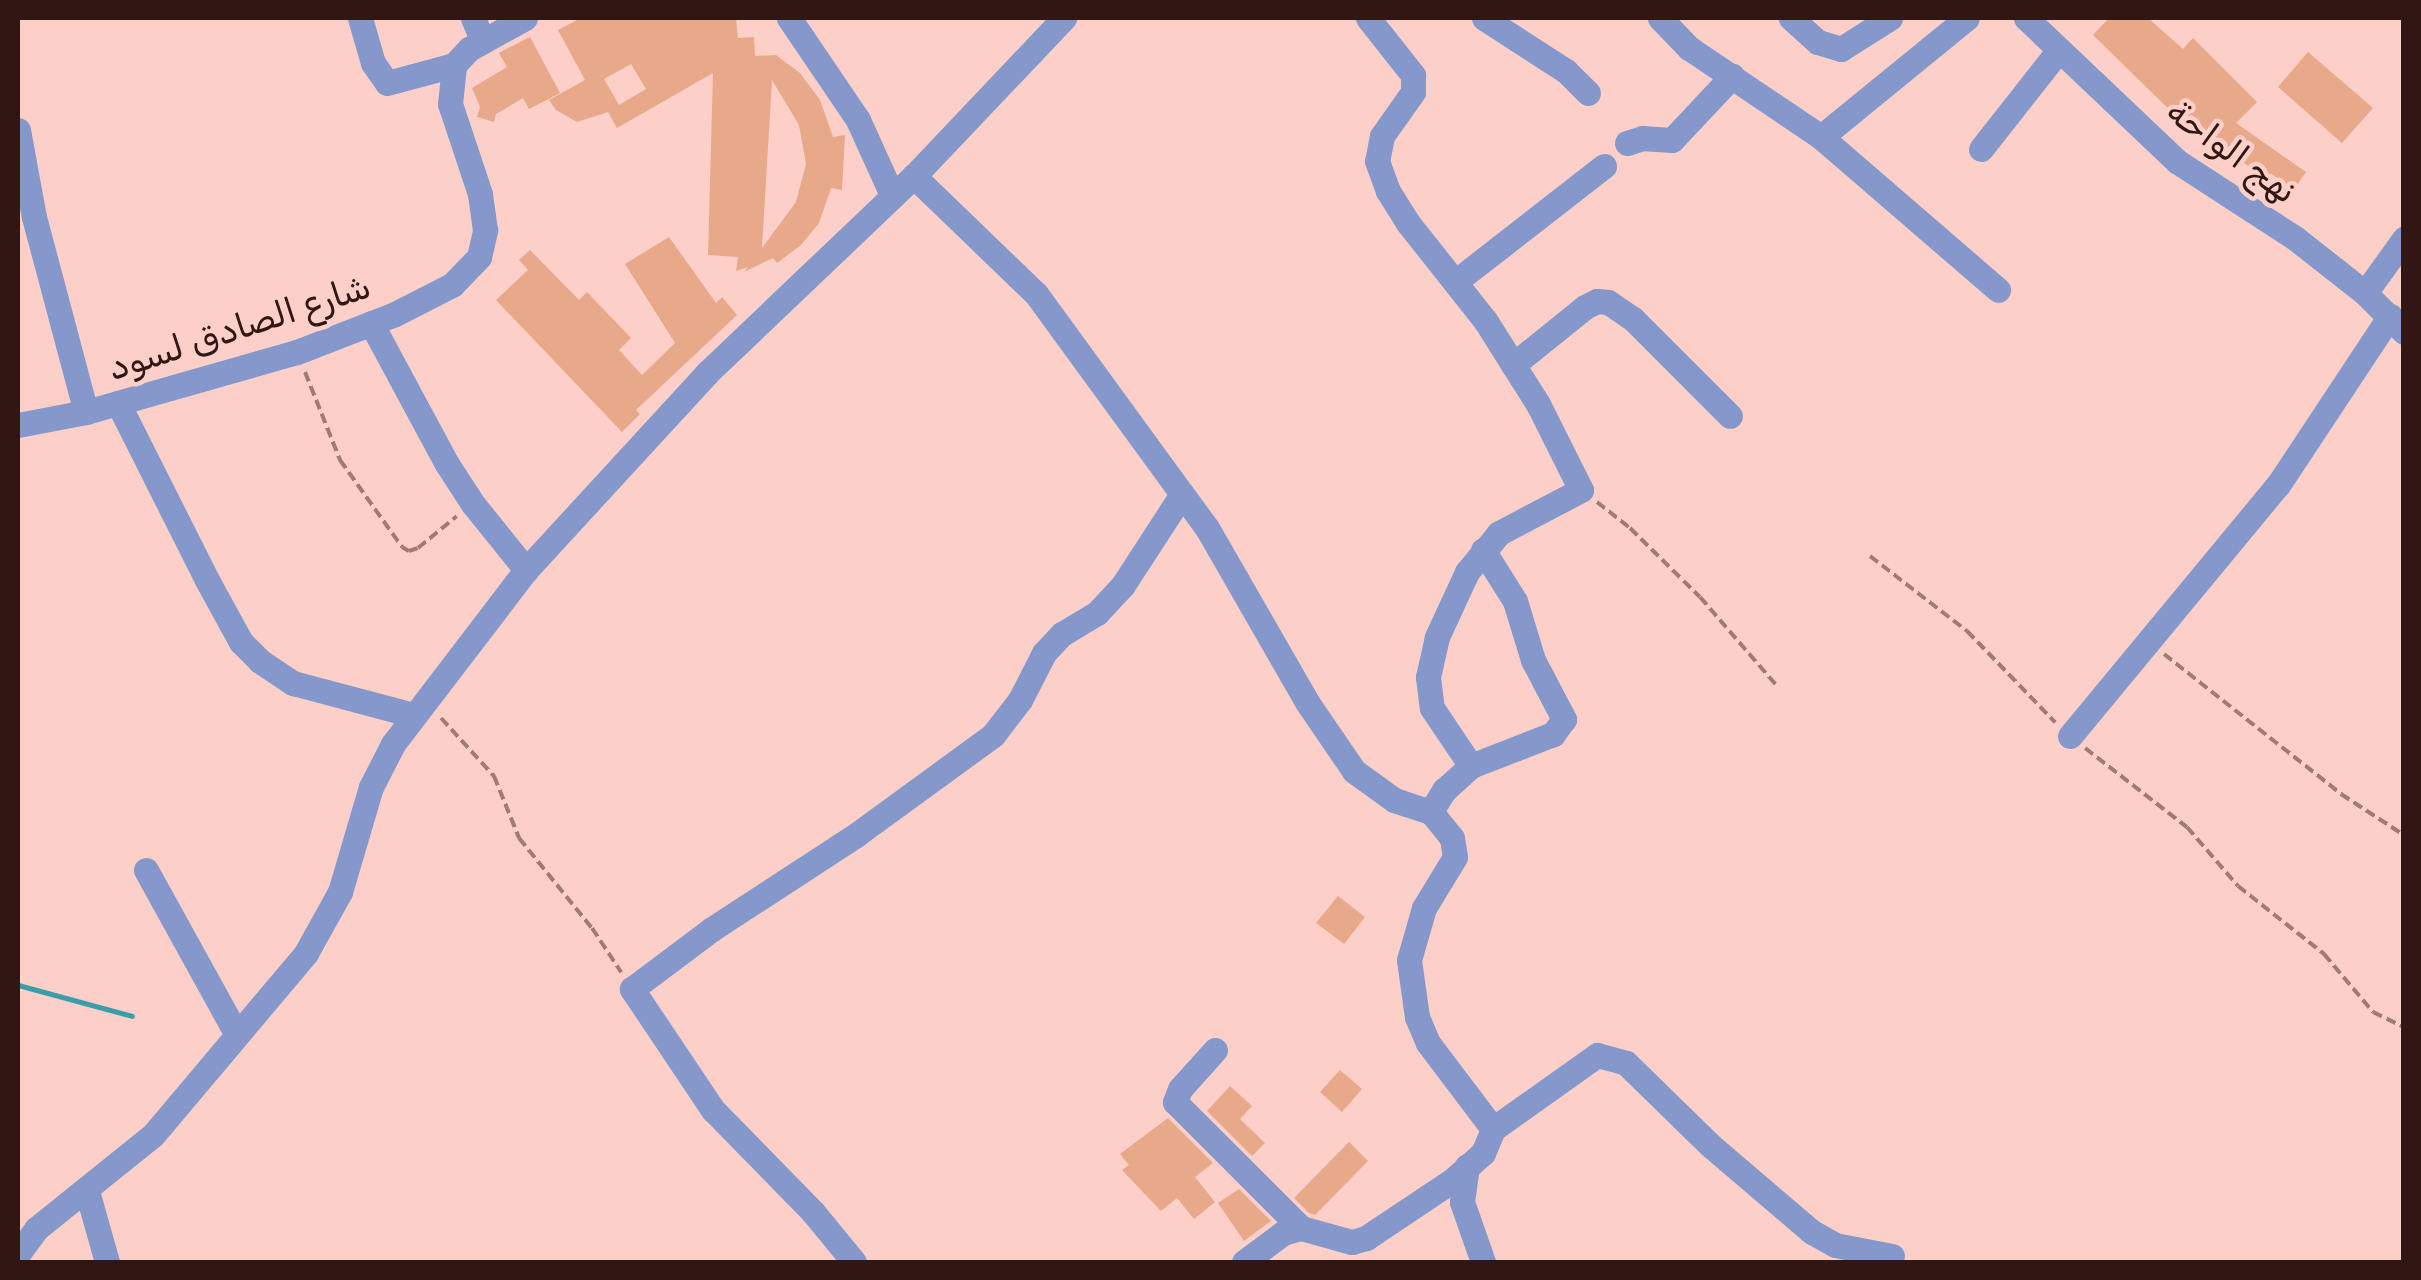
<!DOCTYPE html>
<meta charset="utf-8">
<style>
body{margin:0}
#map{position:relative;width:2421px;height:1280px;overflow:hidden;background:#fccfc8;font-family:Rubik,"Noto Naskh Arabic",sans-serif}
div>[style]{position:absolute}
.stream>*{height:5px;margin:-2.5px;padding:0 2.5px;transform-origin:2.5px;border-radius:2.5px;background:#3b9dab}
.building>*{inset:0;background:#e7a989}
.path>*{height:4px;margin-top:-2px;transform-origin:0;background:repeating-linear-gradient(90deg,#a07b76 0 10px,transparent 0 15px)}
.minor>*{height:25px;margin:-12.5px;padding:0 12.5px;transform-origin:12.5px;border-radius:12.5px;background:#8598cb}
span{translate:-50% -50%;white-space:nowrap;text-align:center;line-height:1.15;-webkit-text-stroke:9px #fccfc8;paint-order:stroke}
.street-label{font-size:35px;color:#311713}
.frame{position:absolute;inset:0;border:20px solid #311713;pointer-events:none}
</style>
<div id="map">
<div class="stream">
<i style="left:18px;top:985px;width:118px;rotate:15.2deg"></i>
</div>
<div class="building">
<i style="clip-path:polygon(evenodd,581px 18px,736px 18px,738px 38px,754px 37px,755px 56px,776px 55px,800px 73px,820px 100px,833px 137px,845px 135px,842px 190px,831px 188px,819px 223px,801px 245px,777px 263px,773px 258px,744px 272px,748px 267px,736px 271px,738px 257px,708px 255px,713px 73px,617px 128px,608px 112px,577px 122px,556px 110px,549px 100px,585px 80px,558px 30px,581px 18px,631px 64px,646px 89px,619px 105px,604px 79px,631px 64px,581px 18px,772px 80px,799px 125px,806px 164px,796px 202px,762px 248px,772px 80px)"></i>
<i style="clip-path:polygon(2109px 18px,2148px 18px,2183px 49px,2193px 38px,2257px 102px,2236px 123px,2306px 172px,2290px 195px,2211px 140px,2184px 113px,2179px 119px,2093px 35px)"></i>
<i style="clip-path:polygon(530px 37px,560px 93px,529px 109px,523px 98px,496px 114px,494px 122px,477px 117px,480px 107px,472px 88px,507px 67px,499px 53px)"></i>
<i style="clip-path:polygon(2308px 52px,2373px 108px,2342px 143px,2278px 87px)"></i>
<i style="clip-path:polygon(669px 237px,716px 303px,722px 297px,737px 315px,636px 410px,640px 414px,622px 432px,496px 300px,528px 270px,519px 260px,530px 250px,579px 300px,587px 292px,631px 338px,619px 350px,642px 375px,675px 343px,625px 264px)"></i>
<i style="clip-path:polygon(1338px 896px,1365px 917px,1344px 944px,1316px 923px)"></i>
<i style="clip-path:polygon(1340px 1070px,1362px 1089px,1342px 1112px,1320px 1092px)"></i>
<i style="clip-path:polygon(1230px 1086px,1252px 1106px,1240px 1119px,1265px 1143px,1252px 1156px,1207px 1111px)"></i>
<i style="clip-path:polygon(1168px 1118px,1213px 1163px,1195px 1177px,1215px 1202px,1194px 1219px,1177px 1198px,1161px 1211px,1122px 1170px,1129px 1165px,1120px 1154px)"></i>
<i style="clip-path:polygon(1349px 1142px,1368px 1161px,1315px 1215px,1309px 1213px,1294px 1198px)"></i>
<i style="clip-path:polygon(1239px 1189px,1271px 1221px,1244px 1241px,1218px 1203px)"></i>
</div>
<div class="path">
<i style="left:305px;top:372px;width:95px;rotate:68.3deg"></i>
<i style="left:340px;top:460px;width:107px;rotate:54.5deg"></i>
<i style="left:402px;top:547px;width:8px;rotate:30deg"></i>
<i style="left:409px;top:551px;width:9px;rotate:-18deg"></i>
<i style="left:418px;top:548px;width:50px;rotate:-39.4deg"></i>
<i style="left:1597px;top:502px;width:42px;rotate:38.2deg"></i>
<i style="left:1630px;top:528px;width:98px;rotate:44.6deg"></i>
<i style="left:1700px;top:597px;width:118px;rotate:49.1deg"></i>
<i style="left:1870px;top:556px;width:123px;rotate:37.7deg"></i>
<i style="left:1967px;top:631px;width:127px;rotate:46deg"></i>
<i style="left:2164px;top:654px;width:226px;rotate:38.3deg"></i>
<i style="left:2341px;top:794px;width:75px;rotate:33.1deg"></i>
<i style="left:441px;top:718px;width:79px;rotate:47.6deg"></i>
<i style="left:494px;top:776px;width:67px;rotate:68deg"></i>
<i style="left:519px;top:838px;width:116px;rotate:51deg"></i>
<i style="left:592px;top:928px;width:53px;rotate:56.6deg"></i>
<i style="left:2085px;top:748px;width:129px;rotate:37.8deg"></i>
<i style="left:2187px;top:827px;width:78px;rotate:49.2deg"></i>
<i style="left:2238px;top:886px;width:110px;rotate:38.3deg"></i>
<i style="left:2324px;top:954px;width:76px;rotate:49.8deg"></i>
<i style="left:2373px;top:1012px;width:34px;rotate:26deg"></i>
</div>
<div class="minor">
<i style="left:360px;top:18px;width:47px;rotate:73.9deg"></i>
<i style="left:373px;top:63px;width:24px;rotate:55deg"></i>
<i style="left:387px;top:83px;width:69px;rotate:-15deg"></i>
<i style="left:473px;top:18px;width:25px;rotate:67deg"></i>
<i style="left:789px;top:18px;width:123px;rotate:55.9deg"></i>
<i style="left:858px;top:120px;width:82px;rotate:65.6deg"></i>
<i style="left:1368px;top:18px;width:73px;rotate:51.7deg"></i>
<i style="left:1413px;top:75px;width:17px;rotate:90deg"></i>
<i style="left:1413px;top:92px;width:54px;rotate:125.2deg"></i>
<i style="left:1382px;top:136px;width:25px;rotate:101deg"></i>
<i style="left:1377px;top:161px;width:32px;rotate:70deg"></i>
<i style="left:1388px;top:191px;width:38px;rotate:58deg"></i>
<i style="left:1408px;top:223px;width:124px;rotate:51.6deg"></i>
<i style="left:1485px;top:320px;width:99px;rotate:57.8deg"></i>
<i style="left:1538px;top:404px;width:96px;rotate:63.4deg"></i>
<i style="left:1581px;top:490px;width:93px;rotate:152.3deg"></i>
<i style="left:1499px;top:533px;width:50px;rotate:129.4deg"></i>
<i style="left:1467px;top:572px;width:72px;rotate:114.8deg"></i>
<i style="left:1437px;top:637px;width:41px;rotate:102.7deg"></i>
<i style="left:1428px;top:677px;width:31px;rotate:83deg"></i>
<i style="left:1432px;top:708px;width:70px;rotate:56.1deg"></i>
<i style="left:1484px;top:18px;width:98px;rotate:32.9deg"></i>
<i style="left:1566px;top:71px;width:31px;rotate:45deg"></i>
<i style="left:1660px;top:18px;width:42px;rotate:46deg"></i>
<i style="left:1689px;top:48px;width:159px;rotate:34deg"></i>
<i style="left:1821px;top:137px;width:234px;rotate:40.8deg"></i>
<i style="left:1791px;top:18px;width:36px;rotate:42deg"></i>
<i style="left:1818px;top:42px;width:24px;rotate:17deg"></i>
<i style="left:1841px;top:49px;width:58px;rotate:-32.3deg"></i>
<i style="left:2026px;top:18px;width:209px;rotate:43.5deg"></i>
<i style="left:2178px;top:162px;width:140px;rotate:33deg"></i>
<i style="left:2295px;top:238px;width:89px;rotate:38.2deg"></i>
<i style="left:2365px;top:293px;width:55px;rotate:45deg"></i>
<i style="left:18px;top:130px;width:88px;rotate:79.6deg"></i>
<i style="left:34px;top:217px;width:202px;rotate:75.1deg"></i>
<i style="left:1821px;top:137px;width:188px;rotate:-39.2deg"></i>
<i style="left:1627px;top:143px;width:16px;rotate:-18deg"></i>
<i style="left:1642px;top:138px;width:30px;rotate:4deg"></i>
<i style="left:1672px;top:140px;width:88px;rotate:-46.8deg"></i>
<i style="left:1981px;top:149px;width:126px;rotate:-51.8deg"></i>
<i style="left:1455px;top:282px;width:189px;rotate:-37.9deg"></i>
<i style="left:2365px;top:293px;width:67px;rotate:-54.2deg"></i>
<i style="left:371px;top:323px;width:160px;rotate:61.7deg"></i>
<i style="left:447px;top:464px;width:48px;rotate:57deg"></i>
<i style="left:473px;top:504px;width:85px;rotate:51.2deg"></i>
<i style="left:1513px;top:365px;width:92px;rotate:-38.9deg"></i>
<i style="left:1585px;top:307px;width:13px;rotate:-27deg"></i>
<i style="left:1597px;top:301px;width:11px;rotate:5deg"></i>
<i style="left:1608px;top:302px;width:30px;rotate:34deg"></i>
<i style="left:1633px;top:319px;width:137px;rotate:45deg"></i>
<i style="left:118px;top:403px;width:198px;rotate:63.3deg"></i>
<i style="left:207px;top:580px;width:71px;rotate:61.3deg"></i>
<i style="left:241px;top:642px;width:27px;rotate:45deg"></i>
<i style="left:260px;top:661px;width:40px;rotate:34deg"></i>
<i style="left:293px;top:683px;width:124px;rotate:14.9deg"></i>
<i style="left:18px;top:425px;width:69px;rotate:-10.8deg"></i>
<i style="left:86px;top:412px;width:219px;rotate:-15.9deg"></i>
<i style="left:297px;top:352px;width:105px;rotate:-21.2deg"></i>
<i style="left:395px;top:314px;width:64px;rotate:-27deg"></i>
<i style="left:452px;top:285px;width:39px;rotate:-46deg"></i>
<i style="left:479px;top:257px;width:28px;rotate:-77deg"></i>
<i style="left:485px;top:230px;width:36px;rotate:-98deg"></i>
<i style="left:480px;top:194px;width:95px;rotate:-108.4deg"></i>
<i style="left:450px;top:104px;width:39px;rotate:-84deg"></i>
<i style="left:454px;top:65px;width:22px;rotate:-47deg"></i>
<i style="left:469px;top:49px;width:64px;rotate:-29deg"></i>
<i style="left:1182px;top:494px;width:42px;rotate:53.7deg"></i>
<i style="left:1207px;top:528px;width:201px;rotate:60.1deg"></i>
<i style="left:1307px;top:702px;width:83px;rotate:55.7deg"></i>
<i style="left:1354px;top:771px;width:49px;rotate:35.9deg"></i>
<i style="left:1394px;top:800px;width:39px;rotate:18deg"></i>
<i style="left:1483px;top:550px;width:60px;rotate:57.9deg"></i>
<i style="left:1515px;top:601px;width:62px;rotate:73deg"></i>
<i style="left:1533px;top:660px;width:67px;rotate:62.3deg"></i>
<i style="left:1564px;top:719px;width:19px;rotate:126deg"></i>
<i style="left:1553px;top:734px;width:88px;rotate:158.7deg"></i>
<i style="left:1471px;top:766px;width:36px;rotate:138deg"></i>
<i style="left:1444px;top:790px;width:26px;rotate:121deg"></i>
<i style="left:1431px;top:812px;width:33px;rotate:51deg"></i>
<i style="left:1452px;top:838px;width:19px;rotate:81deg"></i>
<i style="left:1455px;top:857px;width:60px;rotate:121.3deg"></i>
<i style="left:1424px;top:908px;width:54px;rotate:106.1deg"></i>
<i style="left:1409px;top:960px;width:58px;rotate:82deg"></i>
<i style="left:1417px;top:1017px;width:28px;rotate:67deg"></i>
<i style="left:1428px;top:1043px;width:108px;rotate:52.9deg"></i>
<i style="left:2070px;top:736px;width:326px;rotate:-50.4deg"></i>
<i style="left:2278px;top:485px;width:203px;rotate:-56.5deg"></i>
<i style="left:146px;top:870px;width:186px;rotate:61.1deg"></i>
<i style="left:1215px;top:1050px;width:52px;rotate:131.9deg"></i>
<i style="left:1180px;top:1089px;width:14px;rotate:111deg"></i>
<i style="left:1175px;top:1102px;width:178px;rotate:45deg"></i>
<i style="left:1467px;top:1166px;width:36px;rotate:98deg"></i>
<i style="left:1462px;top:1202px;width:64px;rotate:70.7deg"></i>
<i style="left:87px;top:1191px;width:74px;rotate:74.3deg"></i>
<i style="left:18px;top:1254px;width:31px;rotate:-54deg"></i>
<i style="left:36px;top:1229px;width:150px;rotate:-38.8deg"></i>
<i style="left:153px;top:1135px;width:238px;rotate:-49.9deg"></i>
<i style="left:306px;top:953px;width:70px;rotate:-60.9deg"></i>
<i style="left:340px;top:892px;width:109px;rotate:-73.6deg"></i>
<i style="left:371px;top:787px;width:48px;rotate:-62.9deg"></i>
<i style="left:393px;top:744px;width:219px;rotate:-52.6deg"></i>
<i style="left:526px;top:570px;width:268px;rotate:-47.4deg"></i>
<i style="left:707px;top:373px;width:286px;rotate:-43.6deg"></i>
<i style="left:914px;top:176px;width:218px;rotate:-46.5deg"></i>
<i style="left:854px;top:1262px;width:65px;rotate:-129.4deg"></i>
<i style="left:813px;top:1212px;width:143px;rotate:-134.4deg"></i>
<i style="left:713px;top:1110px;width:146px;rotate:-123.8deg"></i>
<i style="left:632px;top:989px;width:100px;rotate:-36.9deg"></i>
<i style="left:712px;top:929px;width:172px;rotate:-33.1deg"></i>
<i style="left:856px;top:835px;width:170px;rotate:-36.1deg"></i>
<i style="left:993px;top:735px;width:44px;rotate:-52.4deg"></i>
<i style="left:1020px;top:700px;width:53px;rotate:-62.9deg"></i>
<i style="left:1044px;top:653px;width:26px;rotate:-47deg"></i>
<i style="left:1062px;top:634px;width:41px;rotate:-31deg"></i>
<i style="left:1097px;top:613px;width:38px;rotate:-47deg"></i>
<i style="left:1123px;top:585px;width:108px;rotate:-57deg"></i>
<i style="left:1182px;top:494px;width:248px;rotate:-126.1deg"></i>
<i style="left:1036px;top:294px;width:170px;rotate:-136deg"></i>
<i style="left:1244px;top:1262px;width:49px;rotate:-36.6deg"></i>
<i style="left:1283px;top:1233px;width:19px;rotate:-16deg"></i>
<i style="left:1301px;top:1228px;width:53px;rotate:15.4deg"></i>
<i style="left:1352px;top:1242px;width:15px;rotate:-16deg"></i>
<i style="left:1366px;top:1238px;width:106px;rotate:-33.8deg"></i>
<i style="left:1454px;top:1179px;width:39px;rotate:-42deg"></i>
<i style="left:1483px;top:1153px;width:26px;rotate:-67deg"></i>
<i style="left:1493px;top:1129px;width:128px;rotate:-35.4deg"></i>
<i style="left:1597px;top:1055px;width:30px;rotate:15deg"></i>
<i style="left:1626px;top:1063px;width:117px;rotate:44.3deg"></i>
<i style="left:1710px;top:1145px;width:134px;rotate:40.5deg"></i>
<i style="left:1812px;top:1232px;width:26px;rotate:29deg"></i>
<i style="left:1835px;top:1245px;width:58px;rotate:10.9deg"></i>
</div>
<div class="street-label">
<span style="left:2232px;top:151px;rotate:36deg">نهج الواحة</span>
<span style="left:239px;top:327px;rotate:-18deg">شارع الصادق لسود</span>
</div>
<div class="frame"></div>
</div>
